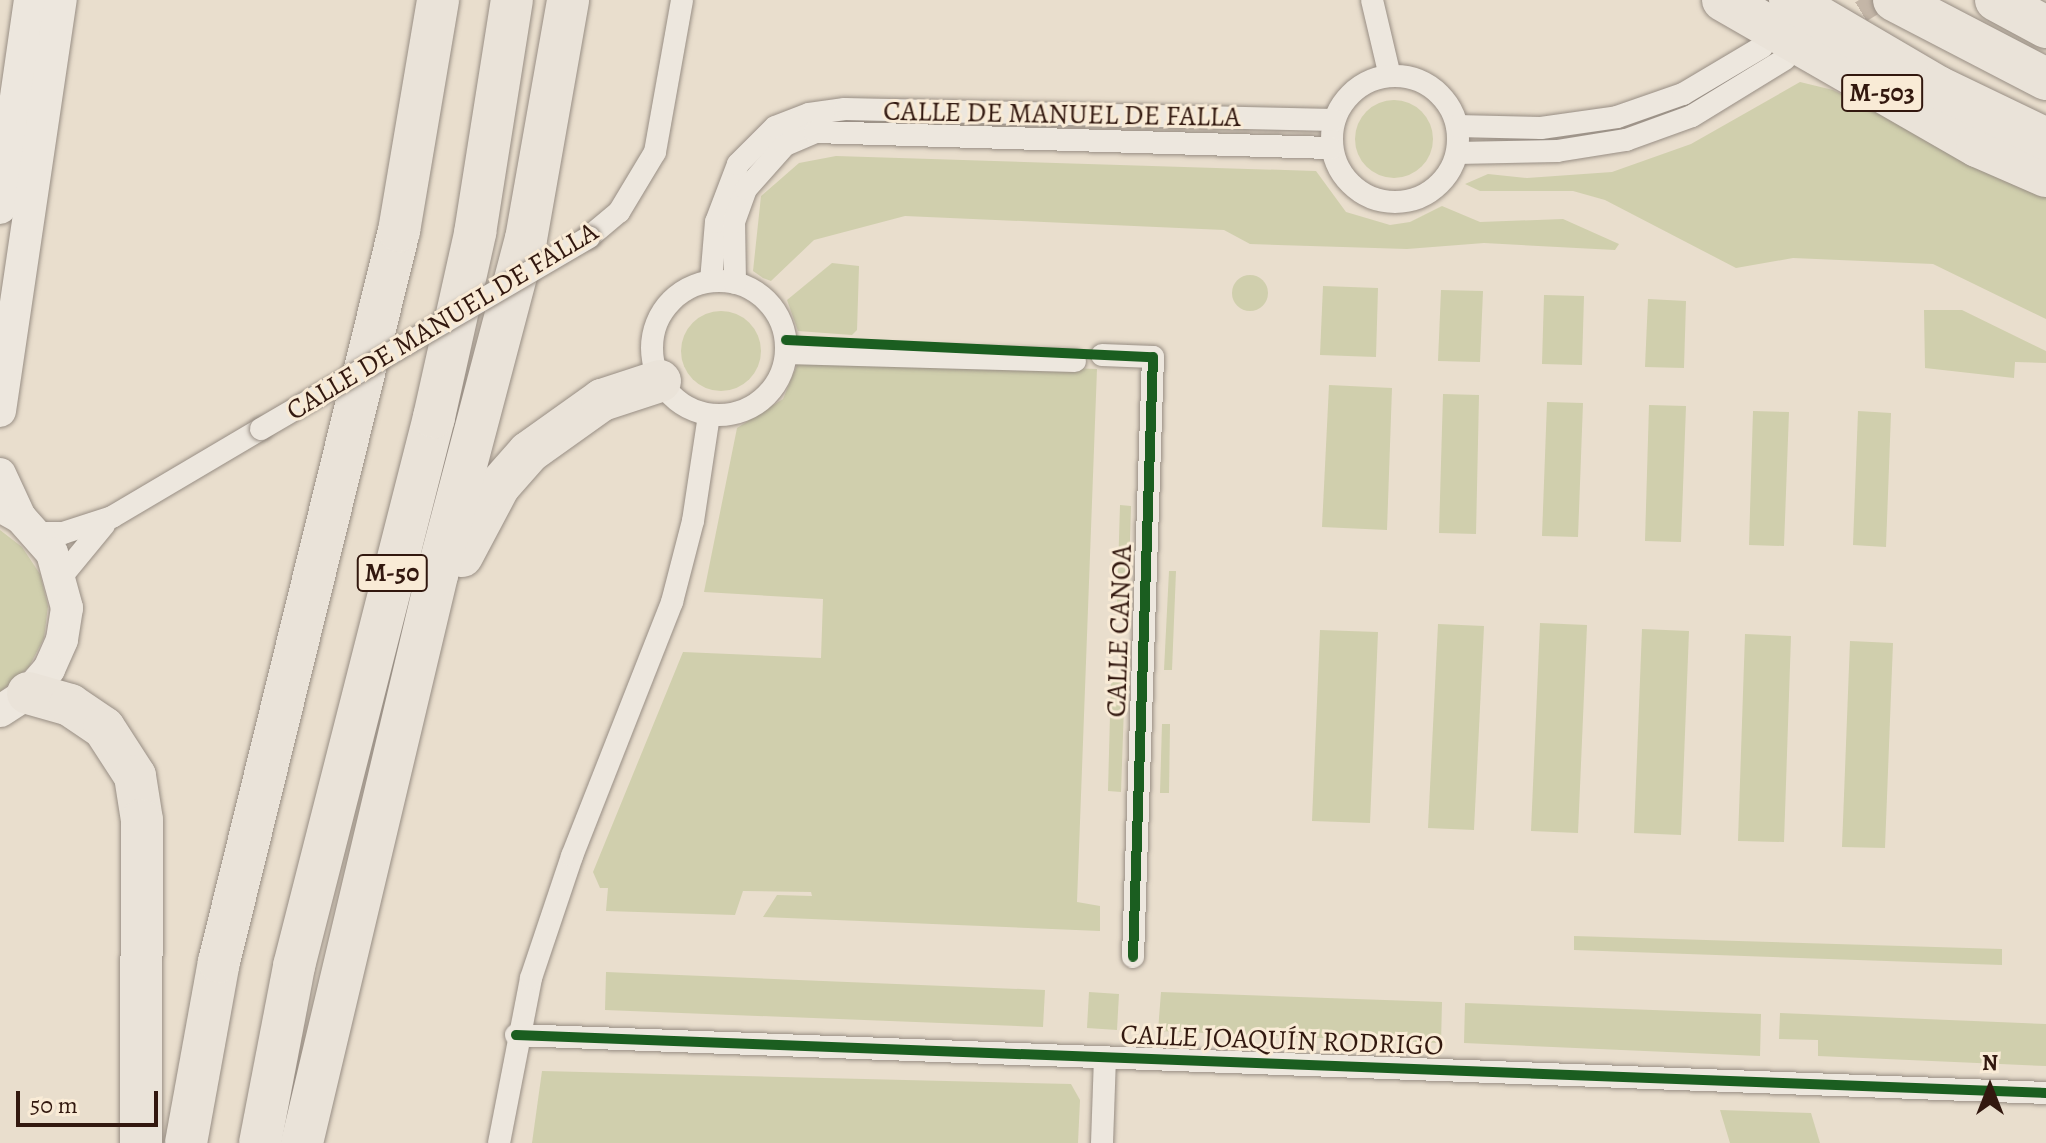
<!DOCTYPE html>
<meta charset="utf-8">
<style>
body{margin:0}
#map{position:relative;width:2046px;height:1143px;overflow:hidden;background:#e9decd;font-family:Alegreya,serif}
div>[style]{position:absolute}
.green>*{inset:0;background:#d0cfad}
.round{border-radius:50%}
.street-tunnel>*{height:22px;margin-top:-11px;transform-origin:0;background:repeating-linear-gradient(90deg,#c4b6a7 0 22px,transparent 0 33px)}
.roads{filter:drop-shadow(0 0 2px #988e84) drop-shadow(0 0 2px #988e84)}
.street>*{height:22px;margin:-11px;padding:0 11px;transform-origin:11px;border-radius:11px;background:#ede7de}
.street>.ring{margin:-11px;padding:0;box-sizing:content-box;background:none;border:22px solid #ede7de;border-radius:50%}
.secondary>*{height:32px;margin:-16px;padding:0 16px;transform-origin:16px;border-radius:16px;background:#ede7de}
.highway>*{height:42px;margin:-21px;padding:0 21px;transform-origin:21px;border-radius:21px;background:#eae3d9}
.bridges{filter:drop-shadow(0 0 2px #988e84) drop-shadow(0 0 2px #988e84)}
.street-bridge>*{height:22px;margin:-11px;padding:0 11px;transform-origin:11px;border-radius:11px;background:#ede7de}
.cycleway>*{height:10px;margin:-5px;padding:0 5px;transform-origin:5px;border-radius:5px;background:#1b5e20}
span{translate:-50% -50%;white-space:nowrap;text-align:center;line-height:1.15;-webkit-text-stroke:6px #f9ebd6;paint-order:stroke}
.shield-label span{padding:2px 6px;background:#f9ebd6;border:2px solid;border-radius:6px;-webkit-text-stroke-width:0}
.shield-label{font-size:26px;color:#32180f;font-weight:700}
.street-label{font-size:28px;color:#32180f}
.north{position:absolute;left:1950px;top:1047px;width:80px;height:80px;-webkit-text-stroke:6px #f9ebd6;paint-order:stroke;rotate:0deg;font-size:22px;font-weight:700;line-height:32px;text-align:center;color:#32180f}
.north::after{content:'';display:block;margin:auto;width:28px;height:36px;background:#32180f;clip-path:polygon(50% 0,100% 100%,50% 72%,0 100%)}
.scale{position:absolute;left:16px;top:1091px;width:142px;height:36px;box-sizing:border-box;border:4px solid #32180f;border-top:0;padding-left:10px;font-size:24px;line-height:28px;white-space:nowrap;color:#32180f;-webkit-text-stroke:6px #f9ebd6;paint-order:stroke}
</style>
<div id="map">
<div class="green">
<i style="clip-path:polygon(1800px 82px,1833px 90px,2046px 195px,2046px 319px,1933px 264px,1793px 258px,1736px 268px,1605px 200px,1573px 191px,1480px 191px,1465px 184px,1488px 174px,1527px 178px,1612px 172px,1691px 144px)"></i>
<i class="round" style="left:1355px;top:100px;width:78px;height:78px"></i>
<i style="clip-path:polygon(836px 156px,1316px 171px,1346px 212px,1390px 225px,1410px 222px,1442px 206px,1480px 222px,1563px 219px,1619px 244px,1615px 250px,1484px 243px,1407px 249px,1250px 244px,1224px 230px,905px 216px,814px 240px,771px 281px,763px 278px,753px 271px,761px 196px,799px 163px)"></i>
<i style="clip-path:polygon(832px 263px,859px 266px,857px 330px,852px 335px,798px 331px,787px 300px)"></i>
<i class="round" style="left:1232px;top:275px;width:36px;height:36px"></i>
<i style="clip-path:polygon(1323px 286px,1378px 288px,1376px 357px,1320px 355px)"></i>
<i style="clip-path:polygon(1441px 290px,1483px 291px,1480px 362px,1438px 361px)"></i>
<i style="clip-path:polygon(1544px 295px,1584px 296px,1582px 365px,1542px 364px)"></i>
<i style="clip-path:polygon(1648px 299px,1686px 301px,1684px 368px,1645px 367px)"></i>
<i style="clip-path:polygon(1924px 310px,1962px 310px,2046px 351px,2046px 363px,2015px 362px,2014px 378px,1925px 368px)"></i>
<i class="round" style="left:681px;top:311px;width:80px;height:80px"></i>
<i style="clip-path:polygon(800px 358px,1097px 369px,1077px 902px,1100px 906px,1100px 931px,763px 917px,777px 895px,812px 896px,811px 892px,743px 891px,735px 915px,606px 911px,608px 888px,600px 888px,593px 872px,683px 652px,821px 658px,823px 599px,704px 592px,737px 428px,783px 399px)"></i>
<i style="clip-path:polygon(1329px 385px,1392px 388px,1387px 530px,1322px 527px)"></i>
<i style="clip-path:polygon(1443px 394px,1479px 395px,1476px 534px,1439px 533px)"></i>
<i style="clip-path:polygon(1547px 402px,1583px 403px,1578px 537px,1542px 536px)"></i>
<i style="clip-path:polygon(1649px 405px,1686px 406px,1681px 542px,1645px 541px)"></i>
<i style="clip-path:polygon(1753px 411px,1789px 412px,1784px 546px,1749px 545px)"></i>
<i style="clip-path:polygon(1858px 411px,1891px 413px,1886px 547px,1853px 545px)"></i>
<i style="clip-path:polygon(1120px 505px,1131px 506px,1128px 605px,1117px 605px)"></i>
<i style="clip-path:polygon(0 530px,22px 547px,40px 574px,48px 606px,44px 638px,29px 667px,0 692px)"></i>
<i style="clip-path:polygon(1169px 571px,1176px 571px,1172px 670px,1164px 670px)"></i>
<i style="clip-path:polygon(1540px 623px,1587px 625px,1578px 833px,1531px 831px)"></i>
<i style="clip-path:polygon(1438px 624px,1484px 626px,1474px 830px,1428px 828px)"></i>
<i style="clip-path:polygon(1642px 629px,1689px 631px,1681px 835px,1634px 833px)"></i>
<i style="clip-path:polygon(1320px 630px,1378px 632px,1370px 823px,1312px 821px)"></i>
<i style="clip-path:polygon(1745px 634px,1791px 636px,1784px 842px,1738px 841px)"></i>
<i style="clip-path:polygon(1850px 641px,1893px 643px,1885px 848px,1842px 847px)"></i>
<i style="clip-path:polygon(1111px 678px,1125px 678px,1121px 792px,1108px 791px)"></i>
<i style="clip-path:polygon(1162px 724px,1170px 724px,1169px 793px,1160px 793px)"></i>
<i style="clip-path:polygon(1574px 936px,2002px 949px,2002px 965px,1574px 950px)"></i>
<i style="clip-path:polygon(606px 972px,1045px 990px,1043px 1027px,605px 1010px)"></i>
<i style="clip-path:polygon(1089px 992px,1119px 994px,1117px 1030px,1087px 1028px)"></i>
<i style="clip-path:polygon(1161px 992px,1442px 1002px,1441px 1043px,1158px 1031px)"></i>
<i style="clip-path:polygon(1465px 1003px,1761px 1014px,1760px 1056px,1464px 1043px)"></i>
<i style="clip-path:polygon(1780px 1013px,2046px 1024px,2046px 1066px,1818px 1056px,1818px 1040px,1779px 1039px)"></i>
<i style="clip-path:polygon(542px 1071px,1071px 1084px,1080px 1100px,1078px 1143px,532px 1143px)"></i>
<i style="clip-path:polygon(1720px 1110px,1811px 1113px,1820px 1143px,1730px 1143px)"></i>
</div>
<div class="street-tunnel">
<i style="left:1833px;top:29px;width:55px;rotate:-31.7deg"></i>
</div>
<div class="roads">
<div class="street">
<i style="left:1372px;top:0;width:78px;rotate:76.7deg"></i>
<i class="ring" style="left:1332px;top:76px;width:104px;height:104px"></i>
<i style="left:1457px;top:126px;width:84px;rotate:1.4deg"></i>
<i style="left:1541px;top:128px;width:77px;rotate:-8.2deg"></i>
<i style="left:1617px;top:117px;width:70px;rotate:-19.2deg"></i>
<i style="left:1683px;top:94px;width:92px;rotate:-30.7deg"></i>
<i style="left:1457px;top:153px;width:100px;rotate:-1.1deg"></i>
<i style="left:1557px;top:151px;width:70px;rotate:-9.1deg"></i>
<i style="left:1626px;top:140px;width:70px;rotate:-20deg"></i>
<i style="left:1692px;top:116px;width:109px;rotate:-31.5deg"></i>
<i style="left:589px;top:237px;width:39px;rotate:-40deg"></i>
<i style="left:619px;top:212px;width:70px;rotate:-59deg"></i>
<i style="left:655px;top:152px;width:154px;rotate:-79.9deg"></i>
<i style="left:711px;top:281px;width:59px;rotate:-85.2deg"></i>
<i style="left:716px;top:222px;width:62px;rotate:-69.2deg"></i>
<i style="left:738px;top:164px;width:52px;rotate:-45deg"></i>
<i style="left:775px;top:127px;width:36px;rotate:-21deg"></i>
<i style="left:809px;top:114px;width:36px;rotate:-8deg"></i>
<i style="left:845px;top:109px;width:489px;rotate:1.3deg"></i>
<i class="ring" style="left:652px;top:281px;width:112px;height:112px"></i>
<i style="left:735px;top:283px;width:61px;rotate:-90.9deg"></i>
<i style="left:734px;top:222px;width:35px;rotate:-70deg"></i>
<i style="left:746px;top:189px;width:59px;rotate:-48.4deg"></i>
<i style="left:785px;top:145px;width:33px;rotate:-23deg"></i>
<i style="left:815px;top:132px;width:516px;rotate:1.78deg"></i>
<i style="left:786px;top:353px;width:289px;rotate:1.6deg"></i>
<i style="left:1102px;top:355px;width:51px;rotate:2.2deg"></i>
<i style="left:1153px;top:357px;width:600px;rotate:91.91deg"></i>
<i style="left:38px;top:533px;width:25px"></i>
<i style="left:63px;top:533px;width:52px;rotate:-18.1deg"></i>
<i style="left:112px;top:517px;width:173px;rotate:-30.6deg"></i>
<i style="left:62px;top:576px;width:66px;rotate:-50.5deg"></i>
<i style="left:516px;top:1035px;width:1531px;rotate:2.17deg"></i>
<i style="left:499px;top:1143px;width:168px;rotate:-79deg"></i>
<i style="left:531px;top:978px;width:129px;rotate:-71.4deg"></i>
<i style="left:572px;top:856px;width:273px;rotate:-68.5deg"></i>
<i style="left:672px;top:602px;width:84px;rotate:-75.5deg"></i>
<i style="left:693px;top:521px;width:107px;rotate:-81.4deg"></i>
<i style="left:1102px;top:1143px;width:85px;rotate:-88deg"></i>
</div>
<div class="secondary">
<i style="left:0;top:208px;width:210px;rotate:-81.8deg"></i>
<i style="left:0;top:411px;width:416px;rotate:-81.6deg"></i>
<i style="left:0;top:474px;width:47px;rotate:65.1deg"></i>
<i style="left:0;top:506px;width:23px;rotate:29deg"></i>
<i style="left:20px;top:517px;width:48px;rotate:48.4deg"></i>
<i style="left:52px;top:553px;width:57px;rotate:74.7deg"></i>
<i style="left:67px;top:608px;width:32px;rotate:99deg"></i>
<i style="left:62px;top:640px;width:32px;rotate:114deg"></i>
<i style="left:49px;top:669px;width:32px;rotate:131deg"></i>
<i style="left:28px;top:693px;width:33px;rotate:147deg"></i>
</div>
<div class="highway">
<i style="left:1723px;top:0;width:293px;rotate:29.9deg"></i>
<i style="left:1977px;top:146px;width:75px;rotate:23.5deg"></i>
<i style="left:1790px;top:0;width:172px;rotate:30.4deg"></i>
<i style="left:1938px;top:87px;width:120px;rotate:25.7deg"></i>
<i style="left:1894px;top:0;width:171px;rotate:27.5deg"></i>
<i style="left:1996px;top:0;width:57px;rotate:28.4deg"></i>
<i style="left:462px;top:556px;width:79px;rotate:-62.1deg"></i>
<i style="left:499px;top:486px;width:45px;rotate:-48.6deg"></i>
<i style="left:529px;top:452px;width:90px;rotate:-35.5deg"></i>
<i style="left:602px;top:400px;width:61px;rotate:-18.1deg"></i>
<i style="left:28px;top:693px;width:44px;rotate:15.9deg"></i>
<i style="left:70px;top:705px;width:41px;rotate:34.1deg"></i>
<i style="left:104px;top:728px;width:57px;rotate:57.1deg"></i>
<i style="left:135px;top:776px;width:45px;rotate:81deg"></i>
<i style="left:142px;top:820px;width:323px;rotate:90.2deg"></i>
<i style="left:186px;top:1143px;width:184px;rotate:-79.7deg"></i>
<i style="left:219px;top:962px;width:753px;rotate:-76.17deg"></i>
<i style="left:399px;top:231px;width:234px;rotate:-80.4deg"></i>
<i style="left:260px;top:1143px;width:180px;rotate:-79.1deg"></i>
<i style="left:294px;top:966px;width:567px;rotate:-75.69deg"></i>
<i style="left:434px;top:417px;width:189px;rotate:-77.4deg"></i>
<i style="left:475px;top:233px;width:236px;rotate:-81deg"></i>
<i style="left:302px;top:1143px;width:584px;rotate:-76.63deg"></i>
<i style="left:437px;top:575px;width:348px;rotate:-75.2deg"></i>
<i style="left:526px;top:239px;width:243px;rotate:-80deg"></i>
</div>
</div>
<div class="bridges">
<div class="street-bridge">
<i style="left:261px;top:429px;width:380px;rotate:-30.3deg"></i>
</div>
</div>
<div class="cycleway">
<i style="left:786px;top:340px;width:367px;rotate:2.7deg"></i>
<i style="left:1153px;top:357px;width:600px;rotate:91.91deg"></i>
<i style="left:516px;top:1035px;width:1531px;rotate:2.17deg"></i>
</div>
<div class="shield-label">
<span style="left:1882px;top:93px">M-503</span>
<span style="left:392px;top:573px">M-50</span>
</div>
<div class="street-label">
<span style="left:1062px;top:114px;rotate:1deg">CALLE DE MANUEL DE FALLA</span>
<span style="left:442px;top:321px;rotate:-31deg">CALLE DE MANUEL DE FALLA</span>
<span style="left:1119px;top:631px;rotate:-88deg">CALLE CANOA</span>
<span style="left:1282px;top:1040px;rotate:2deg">CALLE JOAQUÍN RODRIGO</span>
</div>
<div class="north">N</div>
<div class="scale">50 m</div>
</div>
